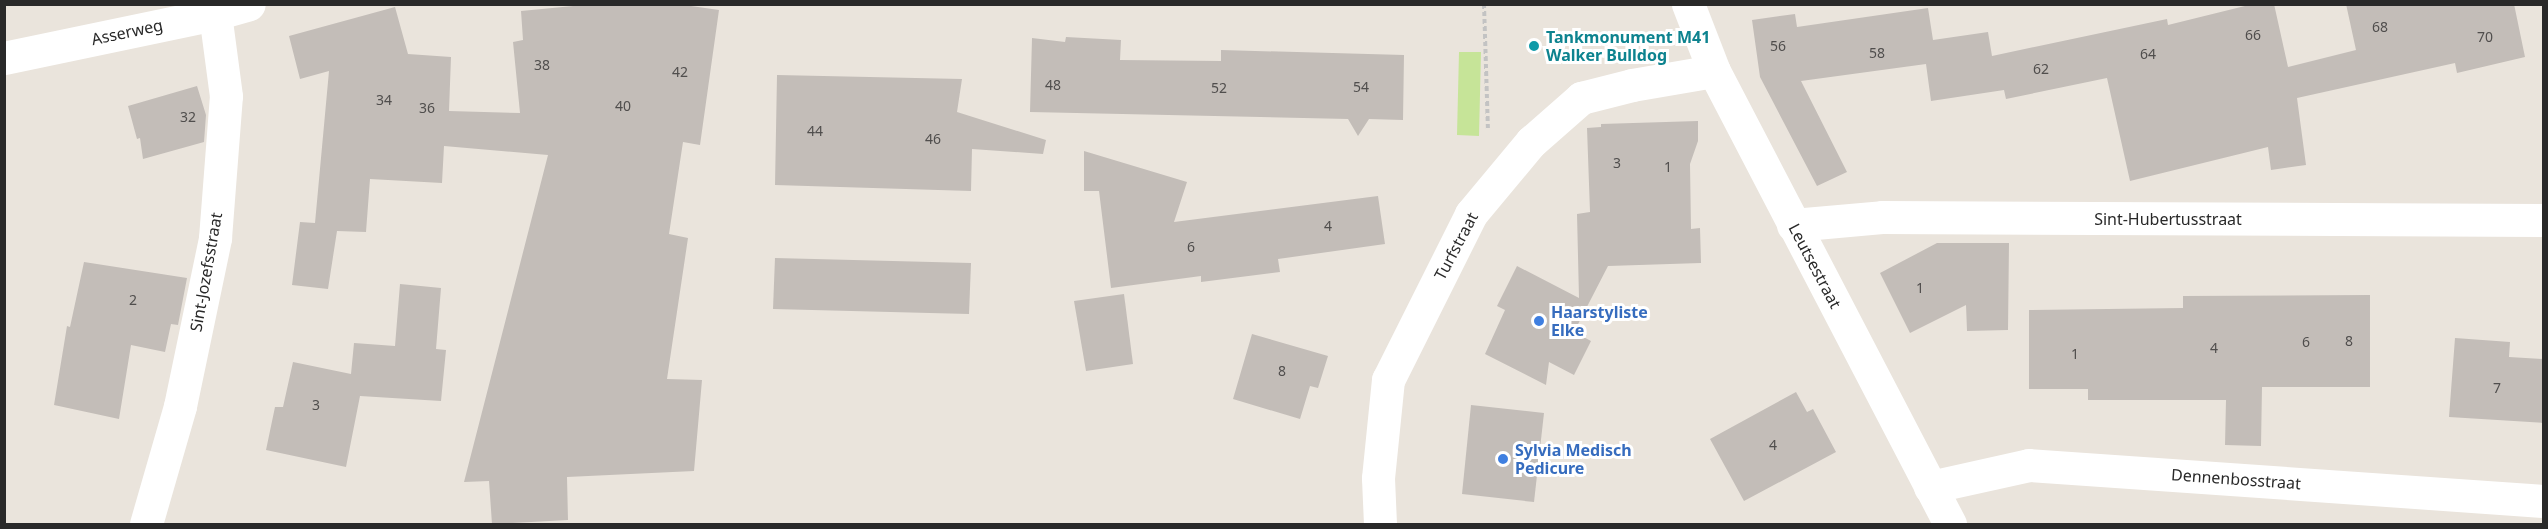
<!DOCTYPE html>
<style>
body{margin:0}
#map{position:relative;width:2548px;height:529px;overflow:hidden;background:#eae4dc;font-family:"Noto Sans",sans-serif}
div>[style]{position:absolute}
.pitch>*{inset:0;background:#c6e498}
.building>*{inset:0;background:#c3bdb8}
.path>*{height:4px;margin-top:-2px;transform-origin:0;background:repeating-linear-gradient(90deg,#c3c3c3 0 4.5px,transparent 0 7.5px)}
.street>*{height:33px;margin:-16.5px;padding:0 16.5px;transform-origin:16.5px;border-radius:16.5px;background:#fff}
.dots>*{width:16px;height:16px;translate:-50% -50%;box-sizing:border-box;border:3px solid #fff;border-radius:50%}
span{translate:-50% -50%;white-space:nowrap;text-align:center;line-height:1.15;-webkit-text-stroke:6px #fff;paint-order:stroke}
.number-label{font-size:14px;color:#504e4d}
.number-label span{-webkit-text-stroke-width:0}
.street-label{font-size:16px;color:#292929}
.culture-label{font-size:16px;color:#0d838f;font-weight:700}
.left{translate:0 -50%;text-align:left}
.shop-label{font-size:16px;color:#366cbe;font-weight:700}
.frame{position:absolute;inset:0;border:6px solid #292929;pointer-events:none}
</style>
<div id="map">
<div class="pitch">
<i style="clip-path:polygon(1459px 52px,1481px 52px,1479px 136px,1457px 135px)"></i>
</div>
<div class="building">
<i style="clip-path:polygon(594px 4px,677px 4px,719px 10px,700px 145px,683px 142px,669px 234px,688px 238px,667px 379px,702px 380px,694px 471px,567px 477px,568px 520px,492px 524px,489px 481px,464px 482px,548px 155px,444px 146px,442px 183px,370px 179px,366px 232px,337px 231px,328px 289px,292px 285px,300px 222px,315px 223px,329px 71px,300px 79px,289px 36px,395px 7px,408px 54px,451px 57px,449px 111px,520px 113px,513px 42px,523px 40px,521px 11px)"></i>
<i style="clip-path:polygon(2253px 4px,2274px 4px,2288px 67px,2356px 50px,2346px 4px,2514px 4px,2525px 57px,2457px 73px,2455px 63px,2297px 98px,2306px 165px,2271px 170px,2268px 147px,2130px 181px,2107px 78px,2006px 99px,2004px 90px,1931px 101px,1926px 64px,1801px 81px,1847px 172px,1817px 186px,1760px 77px,1752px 20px,1795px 14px,1797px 27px,1928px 8px,1933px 40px,1988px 32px,1992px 56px,2167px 19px,2168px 25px)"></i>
<i style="clip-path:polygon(1066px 37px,1121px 40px,1120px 60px,1221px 61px,1221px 50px,1404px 55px,1403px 120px,1369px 119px,1358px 136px,1348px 119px,1030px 112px,1032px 38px,1065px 42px)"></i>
<i style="clip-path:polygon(777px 75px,962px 79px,957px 112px,1046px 140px,1043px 154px,972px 149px,971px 191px,775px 185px)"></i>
<i style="clip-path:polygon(197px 86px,206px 115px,204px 142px,143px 159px,140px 138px,137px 139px,128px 106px)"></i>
<i style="clip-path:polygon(1698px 121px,1698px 141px,1690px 164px,1691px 229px,1700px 228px,1701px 263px,1608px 266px,1574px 332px,1591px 341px,1574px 375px,1549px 362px,1546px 385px,1485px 354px,1505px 310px,1497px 306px,1517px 266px,1579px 298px,1577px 214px,1590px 212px,1587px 128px,1601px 127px,1601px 124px)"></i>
<i style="clip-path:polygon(1084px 151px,1187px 182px,1174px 222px,1378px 196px,1385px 244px,1278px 259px,1280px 272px,1201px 282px,1201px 276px,1111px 288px,1099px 191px,1084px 191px)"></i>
<i style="clip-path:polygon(1937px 243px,2009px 243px,2008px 330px,1967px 331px,1966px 305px,1910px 333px,1880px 273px)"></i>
<i style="clip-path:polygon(775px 258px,971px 263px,969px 314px,773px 309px)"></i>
<i style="clip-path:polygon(84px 262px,187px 278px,178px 325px,171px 324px,165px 352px,131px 345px,119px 419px,54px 405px,67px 326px,70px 327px)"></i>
<i style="clip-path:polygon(400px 284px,441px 288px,436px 349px,446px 350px,441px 401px,360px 396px,346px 467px,266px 450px,275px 407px,283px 407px,293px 362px,351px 374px,354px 343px,395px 346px)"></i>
<i style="clip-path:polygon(1124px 294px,1133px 364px,1086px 371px,1074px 301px)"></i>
<i style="clip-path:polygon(2370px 295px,2370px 387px,2262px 387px,2261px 446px,2225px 445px,2226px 400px,2088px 400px,2088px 389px,2029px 389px,2029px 310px,2183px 308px,2183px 296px)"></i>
<i style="clip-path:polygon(1252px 334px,1328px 356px,1318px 388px,1310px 386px,1300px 419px,1233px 399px)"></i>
<i style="clip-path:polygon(2455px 338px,2510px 342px,2509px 357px,2544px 359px,2544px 423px,2449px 417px)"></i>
<i style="clip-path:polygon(1796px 392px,1807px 412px,1813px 409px,1836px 452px,1744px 501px,1710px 439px)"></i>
<i style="clip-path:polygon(1471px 405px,1544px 413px,1534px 502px,1462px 494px)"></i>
</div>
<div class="path">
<i style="left:1484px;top:4px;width:126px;rotate:88.2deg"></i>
</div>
<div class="street">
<i style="left:1688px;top:4px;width:72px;rotate:68.8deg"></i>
<i style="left:1714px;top:71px;width:511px;rotate:62.48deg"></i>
<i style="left:4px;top:58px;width:216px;rotate:-11.8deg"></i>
<i style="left:215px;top:14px;width:35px;rotate:-16deg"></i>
<i style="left:1793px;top:225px;width:89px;rotate:-5.1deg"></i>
<i style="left:1882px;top:217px;width:662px;rotate:0.26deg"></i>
<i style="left:1930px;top:487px;width:101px;rotate:-12.5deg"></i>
<i style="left:2029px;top:465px;width:516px;rotate:4deg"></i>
<i style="left:146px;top:524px;width:123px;rotate:-73.9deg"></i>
<i style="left:180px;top:406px;width:172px;rotate:-78.2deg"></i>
<i style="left:215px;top:238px;width:142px;rotate:-85.6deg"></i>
<i style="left:226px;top:96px;width:83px;rotate:-97.6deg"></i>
<i style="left:1380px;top:524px;width:46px;rotate:-92.5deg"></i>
<i style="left:1378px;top:478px;width:99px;rotate:-84.2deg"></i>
<i style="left:1388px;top:380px;width:186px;rotate:-63.4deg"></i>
<i style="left:1471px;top:214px;width:94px;rotate:-50.2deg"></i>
<i style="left:1531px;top:142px;width:67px;rotate:-41.3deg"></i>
<i style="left:1581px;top:98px;width:53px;rotate:-14.3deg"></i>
<i style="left:1632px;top:85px;width:83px;rotate:-9.7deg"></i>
</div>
<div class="dots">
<i style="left:1534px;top:46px;background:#0f9aa8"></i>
<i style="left:1539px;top:321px;background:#3f7fe0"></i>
<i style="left:1503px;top:459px;background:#3f7fe0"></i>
</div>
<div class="number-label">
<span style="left:2380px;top:27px">68</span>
<span style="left:2253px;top:35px">66</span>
<span style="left:2485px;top:37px">70</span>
<span style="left:1778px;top:46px">56</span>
<span style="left:1877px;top:53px">58</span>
<span style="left:2148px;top:54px">64</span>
<span style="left:542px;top:65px">38</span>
<span style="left:2041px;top:69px">62</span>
<span style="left:680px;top:72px">42</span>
<span style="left:1053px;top:85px">48</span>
<span style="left:1361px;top:87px">54</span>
<span style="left:1219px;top:88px">52</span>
<span style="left:384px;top:100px">34</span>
<span style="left:623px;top:106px">40</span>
<span style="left:427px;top:108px">36</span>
<span style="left:188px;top:117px">32</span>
<span style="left:815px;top:131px">44</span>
<span style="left:933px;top:139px">46</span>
<span style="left:1617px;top:163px">3</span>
<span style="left:1668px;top:167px">1</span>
<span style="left:1328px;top:226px">4</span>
<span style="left:1191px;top:247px">6</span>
<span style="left:1920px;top:288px">1</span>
<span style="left:133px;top:300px">2</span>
<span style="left:2349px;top:341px">8</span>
<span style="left:2306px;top:342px">6</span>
<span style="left:2214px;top:348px">4</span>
<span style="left:2075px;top:354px">1</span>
<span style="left:1282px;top:371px">8</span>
<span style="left:2497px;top:388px">7</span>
<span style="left:316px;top:405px">3</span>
<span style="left:1773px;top:445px">4</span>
</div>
<div class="street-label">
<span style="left:127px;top:32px;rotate:-12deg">Asserweg</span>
<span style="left:2168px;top:219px">Sint-Hubertusstraat</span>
<span style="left:1456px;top:246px;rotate:-62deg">Turfstraat</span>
<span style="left:1815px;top:266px;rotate:62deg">Leutsestraat</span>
<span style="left:206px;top:272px;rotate:-80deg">Sint-Jozefsstraat</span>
<span style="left:2236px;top:479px;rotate:4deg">Dennenbosstraat</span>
</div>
<div class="culture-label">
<span class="left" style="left:1546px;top:46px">Tankmonument M41<br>Walker Bulldog</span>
</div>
<div class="shop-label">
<span class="left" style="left:1551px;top:321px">Haarstyliste<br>Elke</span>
<span class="left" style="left:1515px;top:459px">Sylvia Medisch<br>Pedicure</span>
</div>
<div class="frame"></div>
</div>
